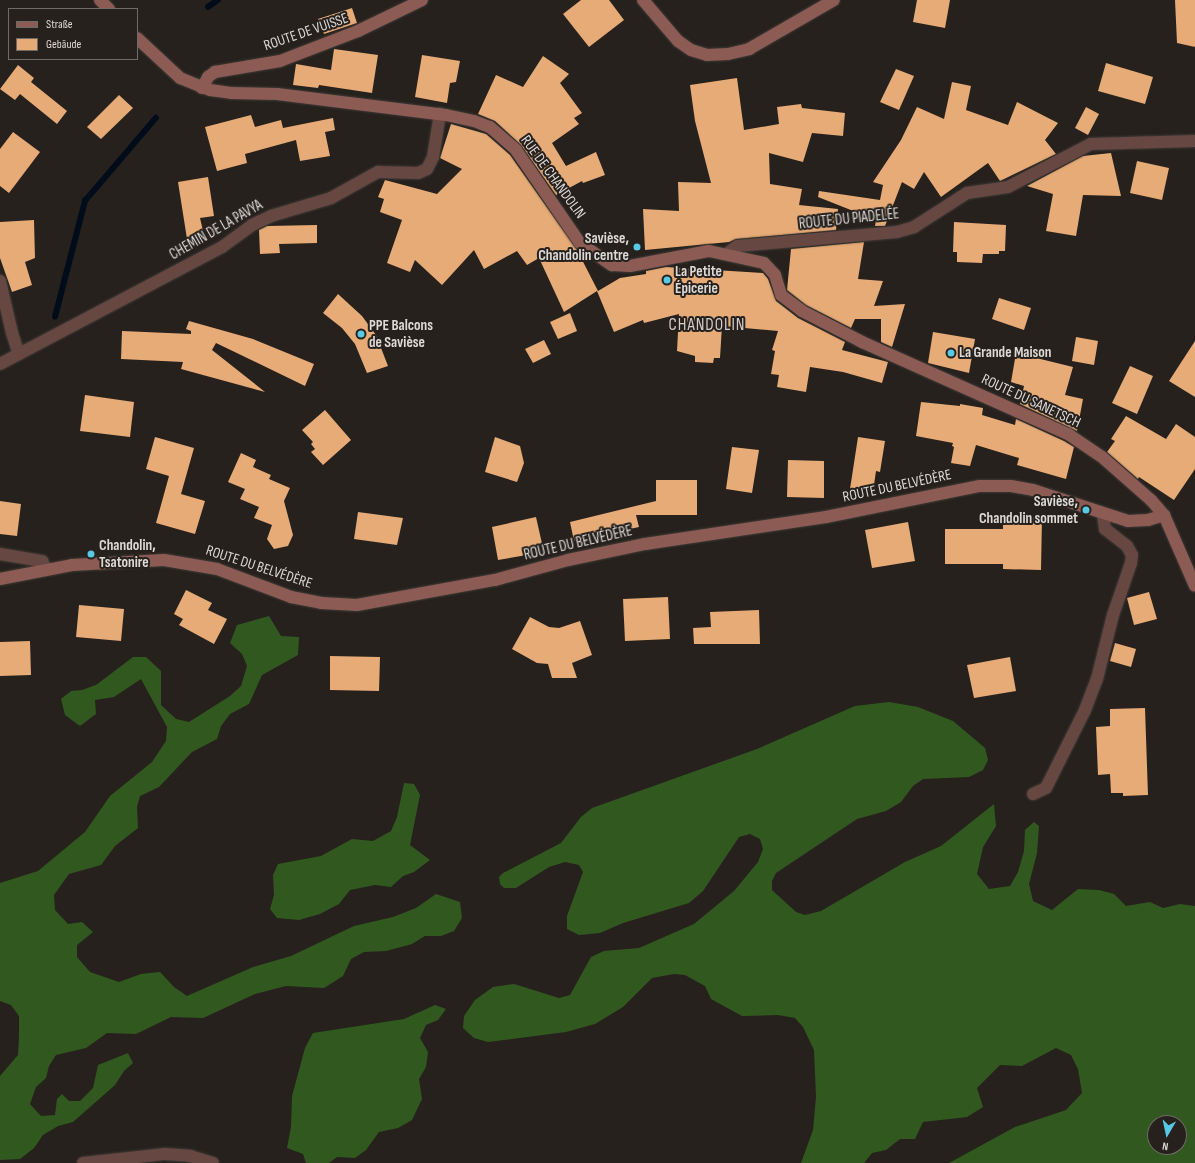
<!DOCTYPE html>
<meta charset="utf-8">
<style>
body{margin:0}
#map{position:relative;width:1195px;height:1163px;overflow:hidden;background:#26211d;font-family:"Sofia Sans Condensed",sans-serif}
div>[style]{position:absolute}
.forest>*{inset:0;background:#31591f}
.stream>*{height:5.5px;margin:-2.75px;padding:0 2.75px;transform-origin:2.75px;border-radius:2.75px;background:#000c19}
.building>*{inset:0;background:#e7ab77}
.roads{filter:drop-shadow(0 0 1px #403b37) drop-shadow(0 0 1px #403b37)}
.street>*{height:12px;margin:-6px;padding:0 6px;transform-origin:6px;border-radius:6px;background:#664742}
.secondary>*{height:12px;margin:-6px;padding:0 6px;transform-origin:6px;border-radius:6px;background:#8c5b53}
.dots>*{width:11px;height:11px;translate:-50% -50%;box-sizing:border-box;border:2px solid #26211d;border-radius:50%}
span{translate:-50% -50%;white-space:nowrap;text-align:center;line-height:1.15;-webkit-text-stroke:4px #26211d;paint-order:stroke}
.street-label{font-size:15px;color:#dddad7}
.poi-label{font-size:15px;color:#dddad7;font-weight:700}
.right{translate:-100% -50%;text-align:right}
.left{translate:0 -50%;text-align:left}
.quarter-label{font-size:17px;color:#d5cec9;letter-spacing:1px}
.legend{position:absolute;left:8px;top:8px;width:130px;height:52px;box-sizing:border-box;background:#26211d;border:1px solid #6f6b67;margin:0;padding:5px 7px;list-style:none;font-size:12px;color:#dddad7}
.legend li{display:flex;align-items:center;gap:8px;height:20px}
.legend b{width:20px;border:1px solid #6f6b67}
.north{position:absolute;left:1147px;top:1115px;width:40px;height:40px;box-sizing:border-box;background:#26211d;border:1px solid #6f6b67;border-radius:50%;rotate:189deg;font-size:11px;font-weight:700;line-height:16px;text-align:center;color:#dddad7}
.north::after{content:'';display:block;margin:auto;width:14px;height:18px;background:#58c9e4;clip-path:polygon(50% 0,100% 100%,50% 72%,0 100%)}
</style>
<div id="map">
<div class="forest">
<i style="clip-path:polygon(269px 616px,281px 636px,299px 637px,298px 655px,262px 675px,249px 704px,230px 714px,221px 726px,217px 739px,192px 752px,159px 787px,140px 796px,137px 807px,138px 828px,115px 846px,101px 865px,69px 874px,54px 895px,55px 910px,68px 924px,82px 922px,93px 932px,77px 945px,77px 957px,90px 972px,119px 982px,141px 974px,160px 972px,174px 987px,187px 996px,253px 967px,291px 956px,354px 926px,393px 917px,416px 908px,436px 894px,460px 902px,462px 918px,454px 931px,441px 936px,425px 936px,412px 944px,386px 951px,364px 952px,351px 959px,343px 976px,324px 988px,286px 986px,255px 994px,203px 1018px,171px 1017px,136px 1034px,107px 1033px,86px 1048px,56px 1055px,49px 1066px,46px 1078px,36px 1087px,30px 1104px,41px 1116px,55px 1115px,57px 1099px,62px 1094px,69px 1101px,80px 1101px,93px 1088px,98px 1065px,128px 1053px,133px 1063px,124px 1071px,115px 1085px,73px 1122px,58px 1126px,43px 1135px,34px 1148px,20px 1159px,0 1160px,0 1076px,18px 1055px,19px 1036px,19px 1016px,11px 1005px,0 1001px,0 883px,38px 871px,85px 832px,110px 796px,152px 762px,166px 741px,167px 727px,141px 679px,114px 697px,95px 700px,96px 714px,80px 726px,65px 715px,61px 699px,71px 691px,82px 690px,96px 685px,133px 657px,146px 657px,161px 671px,161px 705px,176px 719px,189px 722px,230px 696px,241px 686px,247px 666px,242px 654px,230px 643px,237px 625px)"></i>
<i style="clip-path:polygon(evenodd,889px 702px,918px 707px,953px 721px,985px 748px,988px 760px,983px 770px,969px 777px,923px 779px,913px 786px,901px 802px,886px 811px,857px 819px,776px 873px,772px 881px,772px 890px,796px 912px,805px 915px,821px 911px,905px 862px,941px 846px,994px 804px,996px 826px,983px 847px,977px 874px,989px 889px,1010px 886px,1018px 872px,1024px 851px,1025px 830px,1034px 822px,1039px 826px,1037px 853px,1029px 884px,1033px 901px,1052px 910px,1078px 889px,1099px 890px,1114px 894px,1126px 906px,1150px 902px,1163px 908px,1180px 904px,1195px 906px,1195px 1163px,949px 1163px,1015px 1127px,1066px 1110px,1082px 1093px,1078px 1069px,1071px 1055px,1056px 1048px,1022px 1066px,1000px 1065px,977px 1088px,983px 1107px,967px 1117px,923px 1122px,915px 1139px,900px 1139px,886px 1150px,872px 1153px,864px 1163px,801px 1163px,813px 1130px,816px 1097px,814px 1050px,803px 1027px,795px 1018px,778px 1015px,742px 1016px,711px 999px,705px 986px,685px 975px,674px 974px,652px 978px,623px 1007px,595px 1024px,566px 1032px,488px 1042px,474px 1038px,463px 1028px,464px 1016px,475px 1000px,493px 987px,514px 984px,559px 998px,570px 995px,591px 957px,604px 951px,639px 948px,694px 924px,734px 891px,758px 862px,763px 849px,760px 839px,750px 834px,739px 837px,703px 891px,689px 903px,623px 923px,600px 933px,579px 935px,567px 929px,567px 916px,583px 872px,579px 865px,565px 862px,549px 867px,516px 888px,504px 888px,500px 884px,499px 877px,503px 873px,561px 843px,581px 817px,592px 808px,757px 749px,855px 706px,889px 702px,1155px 1123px,1179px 1123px,1179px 1147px,1155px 1147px,1155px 1123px)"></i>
<i style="clip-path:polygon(404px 783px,414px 784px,420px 795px,410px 845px,430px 860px,414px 872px,403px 876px,391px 887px,375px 885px,350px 890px,339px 904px,320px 914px,299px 920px,277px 918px,270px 909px,274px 895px,273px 875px,278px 864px,321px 856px,352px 839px,373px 841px,391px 831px,397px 817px)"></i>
<i style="clip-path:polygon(435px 1005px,446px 1009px,438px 1020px,426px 1025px,420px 1038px,428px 1052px,426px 1067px,419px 1079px,422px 1099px,412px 1120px,398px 1128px,379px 1132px,366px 1150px,355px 1158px,337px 1157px,329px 1163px,306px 1163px,303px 1154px,287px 1148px,291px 1127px,292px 1096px,305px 1048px,313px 1033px,404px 1019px)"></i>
</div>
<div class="stream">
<i style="left:208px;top:7px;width:12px;rotate:-35deg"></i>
<i style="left:55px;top:317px;width:120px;rotate:-75.5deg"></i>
<i style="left:85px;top:201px;width:109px;rotate:-49.5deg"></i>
</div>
<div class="building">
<i style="clip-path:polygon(581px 0,609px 0,624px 20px,589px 47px,563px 14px)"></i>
<i style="clip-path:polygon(917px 0,950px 0,945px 28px,913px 22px)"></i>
<i style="clip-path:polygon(1175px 0,1195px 0,1195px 47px,1177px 43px)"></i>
<i style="clip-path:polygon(352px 8px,357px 23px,324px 34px,318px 19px)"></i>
<i style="clip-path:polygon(334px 49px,378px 55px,372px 93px,319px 85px,318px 88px,293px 85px,296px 64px,331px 70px)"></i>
<i style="clip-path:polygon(422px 55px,460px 61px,456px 82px,450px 83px,447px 103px,415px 97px)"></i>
<i style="clip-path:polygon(543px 56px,569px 74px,560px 83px,582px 113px,574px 118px,579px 124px,552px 143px,566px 166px,596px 152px,605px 175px,583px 183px,582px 181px,556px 195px,521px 145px,495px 121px,478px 114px,496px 75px,523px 87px)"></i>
<i style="clip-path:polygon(1106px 63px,1153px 77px,1145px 104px,1098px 91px)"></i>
<i style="clip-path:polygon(18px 65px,34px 78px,31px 82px,67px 111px,57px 124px,20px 94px,15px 100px,0 89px)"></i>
<i style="clip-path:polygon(896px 69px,914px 76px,899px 110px,880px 102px)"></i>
<i style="clip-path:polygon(737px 78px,744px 130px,779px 124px,777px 107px,801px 104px,802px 108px,845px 113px,843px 136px,812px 133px,803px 162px,769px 153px,770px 184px,802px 189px,799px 205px,838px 209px,836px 230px,736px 239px,729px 242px,645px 250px,643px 209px,679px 211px,678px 182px,711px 183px,695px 121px,690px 85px)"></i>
<i style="clip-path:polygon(952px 82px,971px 86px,966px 110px,1008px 125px,1017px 102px,1058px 123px,1045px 140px,1056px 154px,1000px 181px,988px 163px,941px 197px,924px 172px,914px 189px,902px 182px,885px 226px,875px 226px,876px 220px,818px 197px,819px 191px,880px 200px,883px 185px,873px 182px,901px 140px,917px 107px,944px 119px)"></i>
<i style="clip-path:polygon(119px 95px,133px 108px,101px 139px,87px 127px)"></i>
<i style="clip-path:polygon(1086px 107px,1099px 114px,1088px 135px,1075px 128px)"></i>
<i style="clip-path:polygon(251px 115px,255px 127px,281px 120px,283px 128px,333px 118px,335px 130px,325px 132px,330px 156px,300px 161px,296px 140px,245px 154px,247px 163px,217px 171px,205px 127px)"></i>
<i style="clip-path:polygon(451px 124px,486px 134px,510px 155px,577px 250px,598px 291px,620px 278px,646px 274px,646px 271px,666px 267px,763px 273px,768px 279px,776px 301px,798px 318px,845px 342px,842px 350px,888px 362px,882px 383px,843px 372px,810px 367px,806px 392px,777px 387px,779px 375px,771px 374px,775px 351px,772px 350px,778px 331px,722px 326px,720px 358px,714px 358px,713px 363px,695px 362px,695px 356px,677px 351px,679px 314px,644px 323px,643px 320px,614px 332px,597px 291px,564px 312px,539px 258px,527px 265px,517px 251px,484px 269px,474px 250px,442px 285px,415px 260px,410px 272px,387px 263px,402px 220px,380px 212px,384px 199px,378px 197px,385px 180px,437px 194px,462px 169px,440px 158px)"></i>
<i style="clip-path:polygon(13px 132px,40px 152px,9px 193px,0 186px,0 149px)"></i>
<i style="clip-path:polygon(1111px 153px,1121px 196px,1083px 195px,1076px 236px,1046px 231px,1053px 194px,1027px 186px,1083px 156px)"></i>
<i style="clip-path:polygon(1137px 161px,1169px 168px,1162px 200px,1130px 193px)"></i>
<i style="clip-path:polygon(208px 177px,214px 216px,200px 218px,204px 235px,187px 239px,178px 182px)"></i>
<i style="clip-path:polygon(34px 220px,35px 258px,25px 262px,32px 285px,12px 292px,0 258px,0 222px)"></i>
<i style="clip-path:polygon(954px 222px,1006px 225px,1005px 251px,999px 251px,999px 254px,983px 254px,982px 263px,957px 262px,957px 252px,953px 252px)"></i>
<i style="clip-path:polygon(317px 225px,317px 243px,279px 244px,280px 253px,260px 254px,259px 230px,267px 226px)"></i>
<i style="clip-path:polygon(864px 242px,858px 279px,883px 281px,874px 306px,905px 304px,892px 347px,881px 342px,881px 319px,855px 319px,851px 328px,806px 305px,787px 290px,791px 249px)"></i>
<i style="clip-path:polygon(338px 294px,362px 316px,376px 335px,388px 366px,367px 373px,355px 344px,342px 328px,323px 313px)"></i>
<i style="clip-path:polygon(999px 298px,1031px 308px,1024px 330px,992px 319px)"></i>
<i style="clip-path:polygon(570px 313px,577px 331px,558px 339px,550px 322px)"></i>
<i style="clip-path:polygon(189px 321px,253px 339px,314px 364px,305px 386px,216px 343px,212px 350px,265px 392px,181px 369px,183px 362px,121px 359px,122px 331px,191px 334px,191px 331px,186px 329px)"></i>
<i style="clip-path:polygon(933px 332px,975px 339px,969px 373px,928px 363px)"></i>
<i style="clip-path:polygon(1076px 337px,1098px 341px,1094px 365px,1072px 361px)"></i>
<i style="clip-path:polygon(544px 340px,551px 354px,533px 363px,525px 349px)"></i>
<i style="clip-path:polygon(1195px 341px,1195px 397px,1169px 381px)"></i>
<i style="clip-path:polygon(1016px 353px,1073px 367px,1065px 395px,1083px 399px,1077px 431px,1020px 404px,1024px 386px,1011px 382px)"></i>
<i style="clip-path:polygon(1130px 366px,1153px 376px,1137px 414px,1112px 403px)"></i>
<i style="clip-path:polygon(85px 395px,134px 402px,130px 437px,80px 431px)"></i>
<i style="clip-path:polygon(921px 402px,960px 406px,960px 404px,983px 408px,982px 415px,1015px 425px,1016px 419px,1064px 441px,1074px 447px,1066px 479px,1017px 465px,1019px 458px,976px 445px,970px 466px,951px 463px,954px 447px,952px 446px,953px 443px,916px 436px)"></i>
<i style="clip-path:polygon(325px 410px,351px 440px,323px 465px,311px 452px,315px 449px,311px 444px,313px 442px,302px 430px)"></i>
<i style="clip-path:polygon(1126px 416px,1166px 439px,1176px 424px,1195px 437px,1195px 469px,1174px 500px,1139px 477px,1138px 479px,1107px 452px,1115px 441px,1111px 439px)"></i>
<i style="clip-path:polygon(155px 437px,194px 448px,181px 494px,205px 501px,195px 534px,156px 523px,169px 476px,146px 469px)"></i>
<i style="clip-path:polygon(495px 437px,520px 446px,524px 463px,517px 482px,485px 472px)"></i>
<i style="clip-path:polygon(858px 437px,885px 441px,880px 472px,876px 471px,873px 492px,850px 489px)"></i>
<i style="clip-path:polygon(732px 447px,759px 450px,752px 493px,726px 489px)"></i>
<i style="clip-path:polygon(241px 453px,256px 460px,253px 467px,271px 475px,269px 479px,290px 488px,284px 501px,293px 535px,288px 546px,274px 549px,267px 539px,272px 525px,254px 518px,259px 507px,240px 499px,245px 489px,228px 482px)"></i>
<i style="clip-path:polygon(788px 460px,824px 461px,824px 498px,787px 497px)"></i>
<i style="clip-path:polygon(656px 480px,697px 480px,697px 515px,636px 515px,639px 527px,574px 541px,570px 522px,656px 501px)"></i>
<i style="clip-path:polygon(0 501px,21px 504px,17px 536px,0 534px)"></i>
<i style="clip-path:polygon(358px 512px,403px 518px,397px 545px,354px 539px)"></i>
<i style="clip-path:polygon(536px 517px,543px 548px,537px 549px,538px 553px,498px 560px,492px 527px)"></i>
<i style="clip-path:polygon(1003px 517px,1042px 517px,1041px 570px,1003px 569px,1003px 564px,945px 564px,945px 529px,1003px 529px)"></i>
<i style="clip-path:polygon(908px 522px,915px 561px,872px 568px,865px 530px)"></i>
<i style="clip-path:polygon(186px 590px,212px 603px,208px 610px,227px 619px,214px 644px,179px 625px,183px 619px,174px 614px)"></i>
<i style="clip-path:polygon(1149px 592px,1157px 619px,1134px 625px,1127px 598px)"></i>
<i style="clip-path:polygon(668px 597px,670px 639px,625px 641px,623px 599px)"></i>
<i style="clip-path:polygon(79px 605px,124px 609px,121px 641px,76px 637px)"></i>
<i style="clip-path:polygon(759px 610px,760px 644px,694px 644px,693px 628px,711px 627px,710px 612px)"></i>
<i style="clip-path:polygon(530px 617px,549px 627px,559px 628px,580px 621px,592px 655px,572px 663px,577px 678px,552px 678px,548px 664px,537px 663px,512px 649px)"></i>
<i style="clip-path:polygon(30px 641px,31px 675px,0 676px,0 642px)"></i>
<i style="clip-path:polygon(1115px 643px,1136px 649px,1131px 667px,1110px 661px)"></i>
<i style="clip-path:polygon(330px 656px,380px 657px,379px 691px,330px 690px)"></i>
<i style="clip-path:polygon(1010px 657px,1016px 691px,974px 698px,967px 665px)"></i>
<i style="clip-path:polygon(1145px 708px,1148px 795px,1123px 796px,1123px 793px,1111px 793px,1110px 774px,1098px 775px,1096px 727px,1110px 726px,1110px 709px)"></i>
</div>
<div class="roads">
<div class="street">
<i style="left:728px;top:253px;width:11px;rotate:-38deg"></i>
<i style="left:737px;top:246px;width:161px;rotate:-5deg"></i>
<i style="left:897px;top:232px;width:18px;rotate:-16deg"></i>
<i style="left:914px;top:227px;width:63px;rotate:-32.7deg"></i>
<i style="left:967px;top:193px;width:41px;rotate:-8.3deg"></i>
<i style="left:1008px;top:187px;width:93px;rotate:-27.4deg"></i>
<i style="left:1091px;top:144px;width:104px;rotate:-1.7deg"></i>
<i style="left:0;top:281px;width:53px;rotate:77deg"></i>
<i style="left:12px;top:333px;width:22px;rotate:72deg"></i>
<i style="left:0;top:364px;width:251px;rotate:-27.8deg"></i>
<i style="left:222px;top:247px;width:37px;rotate:-36deg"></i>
<i style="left:252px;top:225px;width:21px;rotate:-25deg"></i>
<i style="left:271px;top:216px;width:63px;rotate:-16.7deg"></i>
<i style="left:331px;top:198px;width:54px;rotate:-29deg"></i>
<i style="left:378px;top:172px;width:40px;rotate:1.4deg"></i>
<i style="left:418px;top:173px;width:10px;rotate:-24deg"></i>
<i style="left:427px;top:169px;width:13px;rotate:-63deg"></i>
<i style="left:433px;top:157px;width:44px;rotate:-80.8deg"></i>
<i style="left:0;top:554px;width:43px;rotate:9.5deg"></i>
<i style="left:42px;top:561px;width:10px;rotate:66deg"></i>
<i style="left:1033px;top:794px;width:14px;rotate:-25deg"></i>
<i style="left:1046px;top:788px;width:87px;rotate:-63.4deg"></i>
<i style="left:1085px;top:710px;width:33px;rotate:-69deg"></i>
<i style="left:1097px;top:679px;width:66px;rotate:-76deg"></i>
<i style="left:1113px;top:615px;width:55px;rotate:-70.9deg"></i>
<i style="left:1131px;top:563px;width:8px;rotate:-83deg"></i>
<i style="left:1132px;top:555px;width:10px;rotate:-119deg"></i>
<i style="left:1127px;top:546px;width:28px;rotate:-142deg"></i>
<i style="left:1105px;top:529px;width:15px;rotate:-98deg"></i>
<i style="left:83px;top:1163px;width:81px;rotate:-6.3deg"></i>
<i style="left:164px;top:1154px;width:26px;rotate:4deg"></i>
<i style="left:190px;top:1156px;width:24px;rotate:17deg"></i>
</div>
<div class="secondary">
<i style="left:100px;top:0;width:13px;rotate:45deg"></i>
<i style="left:643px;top:0;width:54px;rotate:49.5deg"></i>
<i style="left:678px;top:41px;width:16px;rotate:35deg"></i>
<i style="left:691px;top:50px;width:17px;rotate:17deg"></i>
<i style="left:707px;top:55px;width:21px;rotate:-3deg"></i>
<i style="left:728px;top:54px;width:22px;rotate:-13deg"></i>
<i style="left:749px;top:49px;width:98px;rotate:-30deg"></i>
<i style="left:137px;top:38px;width:59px;rotate:42.9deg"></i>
<i style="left:180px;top:78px;width:32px;rotate:22deg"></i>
<i style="left:210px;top:90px;width:21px;rotate:8deg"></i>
<i style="left:231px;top:93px;width:46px;rotate:1.2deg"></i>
<i style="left:277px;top:94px;width:170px;rotate:7.1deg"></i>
<i style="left:446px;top:115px;width:29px;rotate:12deg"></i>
<i style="left:474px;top:121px;width:17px;rotate:21deg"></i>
<i style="left:490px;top:127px;width:35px;rotate:41deg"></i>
<i style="left:516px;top:150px;width:113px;rotate:55.5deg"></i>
<i style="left:580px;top:243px;width:39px;rotate:35deg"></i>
<i style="left:612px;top:265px;width:18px;rotate:3deg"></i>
<i style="left:630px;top:266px;width:80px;rotate:-10.8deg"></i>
<i style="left:709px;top:251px;width:56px;rotate:12.3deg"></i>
<i style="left:764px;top:263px;width:16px;rotate:47deg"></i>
<i style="left:775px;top:275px;width:21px;rotate:73deg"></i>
<i style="left:781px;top:295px;width:26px;rotate:37deg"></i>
<i style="left:802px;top:311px;width:68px;rotate:27.3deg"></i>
<i style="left:862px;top:342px;width:226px;rotate:24.1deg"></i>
<i style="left:1068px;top:434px;width:41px;rotate:34.1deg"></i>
<i style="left:1102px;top:457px;width:65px;rotate:41.3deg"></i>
<i style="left:1151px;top:500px;width:20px;rotate:49deg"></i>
<i style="left:1164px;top:515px;width:77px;rotate:66.4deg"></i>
<i style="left:202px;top:88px;width:13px;rotate:-61deg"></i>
<i style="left:208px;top:77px;width:9px;rotate:-36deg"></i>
<i style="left:215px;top:72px;width:66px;rotate:-9.6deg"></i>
<i style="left:280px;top:61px;width:84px;rotate:-21deg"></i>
<i style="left:358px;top:31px;width:71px;rotate:-25.8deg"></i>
<i style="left:0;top:579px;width:73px;rotate:-11deg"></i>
<i style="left:72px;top:565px;width:92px;rotate:-3.1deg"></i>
<i style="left:164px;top:560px;width:54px;rotate:9.6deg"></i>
<i style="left:217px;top:569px;width:79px;rotate:20.7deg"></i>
<i style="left:291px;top:597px;width:31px;rotate:11deg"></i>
<i style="left:321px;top:603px;width:36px;rotate:3deg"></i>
<i style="left:357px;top:605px;width:140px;rotate:-10.3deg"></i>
<i style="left:495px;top:580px;width:76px;rotate:-15.3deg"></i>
<i style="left:568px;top:560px;width:79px;rotate:-11.7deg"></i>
<i style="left:645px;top:544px;width:183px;rotate:-8.5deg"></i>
<i style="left:826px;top:517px;width:157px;rotate:-11.4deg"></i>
<i style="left:980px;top:486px;width:31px"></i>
<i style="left:1011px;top:486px;width:22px;rotate:10deg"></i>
<i style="left:1033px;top:490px;width:100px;rotate:18.1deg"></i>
<i style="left:1128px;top:521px;width:20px;rotate:-3deg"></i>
<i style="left:1148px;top:520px;width:17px;rotate:-17deg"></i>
</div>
</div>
<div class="dots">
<i style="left:637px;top:247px;background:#58c9e4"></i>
<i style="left:667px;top:280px;background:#58c9e4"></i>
<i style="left:361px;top:334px;background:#58c9e4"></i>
<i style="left:951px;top:353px;background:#58c9e4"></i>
<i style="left:1086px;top:510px;background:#58c9e4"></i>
<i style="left:91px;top:554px;background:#58c9e4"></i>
</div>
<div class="street-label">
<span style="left:306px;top:32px;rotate:-19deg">ROUTE DE VUISSE</span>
<span style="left:553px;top:177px;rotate:54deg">RUE DE CHANDOLIN</span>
<span style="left:849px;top:219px;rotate:-6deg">ROUTE DU PIADELÉE</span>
<span style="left:216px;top:230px;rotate:-30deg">CHEMIN DE LA PAVYA</span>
<span style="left:1031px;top:401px;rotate:25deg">ROUTE DU SANETSCH</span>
<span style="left:897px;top:486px;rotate:-12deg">ROUTE DU BELVÉDÈRE</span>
<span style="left:578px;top:543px;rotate:-13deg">ROUTE DU BELVÉDÈRE</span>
<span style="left:259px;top:567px;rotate:18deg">ROUTE DU BELVÉDÈRE</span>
</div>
<div class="poi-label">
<span class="right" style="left:629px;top:247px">Savièse,<br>Chandolin centre</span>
<span class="left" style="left:675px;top:280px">La Petite<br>Épicerie</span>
<span class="left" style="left:369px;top:334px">PPE Balcons<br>de Savièse</span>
<span class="left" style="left:959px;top:353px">La Grande Maison</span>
<span class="right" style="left:1078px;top:510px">Savièse,<br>Chandolin sommet</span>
<span class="left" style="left:99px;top:554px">Chandolin,<br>Tsatonire</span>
</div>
<div class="quarter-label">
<span style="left:707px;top:326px">CHANDOLIN</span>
</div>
<ul class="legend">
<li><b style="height:5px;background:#8c5b53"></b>Straße</li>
<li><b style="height:11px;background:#e7ab77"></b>Gebäude</li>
</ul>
<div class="north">N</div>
</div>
